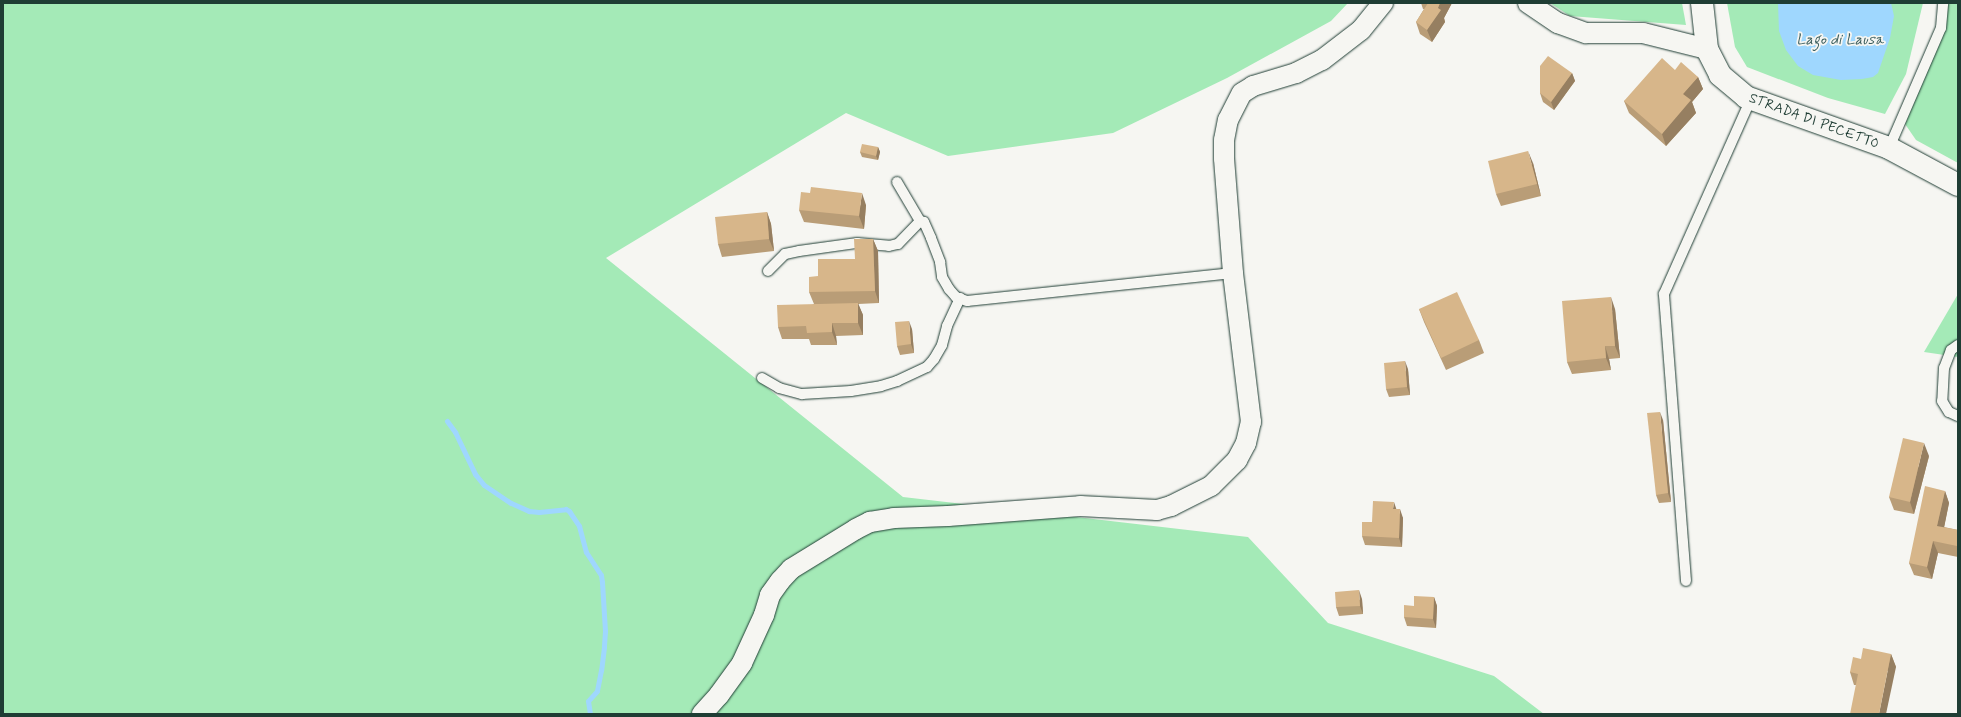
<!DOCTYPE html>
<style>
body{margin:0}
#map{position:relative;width:1961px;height:717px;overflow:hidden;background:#f6f6f2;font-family:Mynerve,sans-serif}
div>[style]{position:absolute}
.green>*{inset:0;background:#a4eab7}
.water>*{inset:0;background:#9fd7fe}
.stream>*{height:5px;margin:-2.5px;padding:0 2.5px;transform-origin:2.5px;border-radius:2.5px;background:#9fd7fe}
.roads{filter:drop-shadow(0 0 1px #1f3d34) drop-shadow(0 0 1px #1f3d34)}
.lane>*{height:10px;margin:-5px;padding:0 5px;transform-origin:5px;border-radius:5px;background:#f6f6f2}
.street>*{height:20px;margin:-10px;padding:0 10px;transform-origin:10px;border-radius:10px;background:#f6f6f2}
.secondary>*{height:22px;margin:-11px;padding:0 11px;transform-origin:11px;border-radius:11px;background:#f6f6f2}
.wall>*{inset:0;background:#b99d77}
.shaded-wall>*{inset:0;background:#967f61}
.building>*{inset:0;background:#d7b68a}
span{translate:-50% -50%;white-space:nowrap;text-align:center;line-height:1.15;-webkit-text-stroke:3.5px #f6f6f2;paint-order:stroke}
.street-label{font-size:14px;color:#1f3d34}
.water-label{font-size:15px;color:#395c5c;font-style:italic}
.frame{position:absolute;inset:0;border:4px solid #1f3d34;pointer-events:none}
</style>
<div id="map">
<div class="green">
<i style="clip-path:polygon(3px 3px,1348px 3px,1331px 21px,1227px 78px,1113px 133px,948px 156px,846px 113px,606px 258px,903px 497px,1248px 537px,1328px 623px,1494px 676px,1544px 714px,3px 714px)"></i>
<i style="clip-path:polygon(1550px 3px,1682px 3px,1686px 25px,1570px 16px)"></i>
<i style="clip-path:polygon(1727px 3px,1923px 3px,1906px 74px,1885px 114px,1828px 98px,1747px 67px,1735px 47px)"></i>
<i style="clip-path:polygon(1945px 3px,1958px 3px,1958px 163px,1916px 140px,1905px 124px,1946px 27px)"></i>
<i style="clip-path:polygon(1958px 294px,1958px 357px,1924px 352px)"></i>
</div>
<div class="water">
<i style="clip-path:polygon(1778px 3px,1891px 3px,1894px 16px,1890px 38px,1878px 73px,1873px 77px,1862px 79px,1841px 80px,1813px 75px,1798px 66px,1786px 50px,1779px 31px)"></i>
</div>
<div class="stream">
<i style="left:447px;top:421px;width:14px;rotate:54deg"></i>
<i style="left:455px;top:432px;width:47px;rotate:64.5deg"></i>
<i style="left:475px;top:474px;width:14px;rotate:51deg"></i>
<i style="left:484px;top:485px;width:32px;rotate:34deg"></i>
<i style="left:511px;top:503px;width:20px;rotate:24deg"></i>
<i style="left:529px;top:511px;width:10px;rotate:6deg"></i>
<i style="left:539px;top:512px;width:27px;rotate:-6deg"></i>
<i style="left:566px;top:509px;width:4px;rotate:34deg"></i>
<i style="left:569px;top:511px;width:18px;rotate:56deg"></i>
<i style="left:579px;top:526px;width:27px;rotate:75deg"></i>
<i style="left:586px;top:552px;width:27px;rotate:57deg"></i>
<i style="left:601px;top:575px;width:7px;rotate:82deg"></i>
<i style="left:602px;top:582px;width:49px;rotate:86.5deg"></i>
<i style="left:605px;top:631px;width:16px;rotate:94deg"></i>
<i style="left:604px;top:647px;width:23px;rotate:97deg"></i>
<i style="left:601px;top:670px;width:21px;rotate:101deg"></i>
<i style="left:597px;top:691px;width:13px;rotate:132deg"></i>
<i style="left:588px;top:701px;width:13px;rotate:81deg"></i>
</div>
<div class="roads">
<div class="lane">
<i style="left:1889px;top:148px;width:131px;rotate:-66.6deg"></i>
<i style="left:1941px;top:28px;width:25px;rotate:-85deg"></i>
<i style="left:897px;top:182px;width:45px;rotate:59.5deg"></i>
<i style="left:768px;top:271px;width:24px;rotate:-45deg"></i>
<i style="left:785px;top:254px;width:14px;rotate:-12deg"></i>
<i style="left:799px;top:251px;width:59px;rotate:-7.9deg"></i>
<i style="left:857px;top:243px;width:32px;rotate:5deg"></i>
<i style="left:889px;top:246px;width:9px;rotate:-13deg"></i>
<i style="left:898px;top:244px;width:32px;rotate:-46deg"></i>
<i style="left:920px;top:221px;width:4px;rotate:14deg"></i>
<i style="left:924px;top:222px;width:17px;rotate:66deg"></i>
<i style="left:931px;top:238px;width:26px;rotate:69deg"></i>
<i style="left:940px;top:262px;width:15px;rotate:82deg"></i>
<i style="left:942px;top:277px;width:14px;rotate:60deg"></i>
<i style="left:949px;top:289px;width:11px;rotate:49deg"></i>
<i style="left:956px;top:297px;width:12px;rotate:20deg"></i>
<i style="left:967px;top:301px;width:267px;rotate:-6deg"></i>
<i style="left:1958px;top:345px;width:9px;rotate:144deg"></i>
<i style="left:1951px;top:350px;width:19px;rotate:111deg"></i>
<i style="left:1944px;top:368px;width:33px;rotate:93deg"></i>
<i style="left:1942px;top:401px;width:13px;rotate:58deg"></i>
<i style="left:1949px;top:412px;width:10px;rotate:24deg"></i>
<i style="left:762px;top:378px;width:20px;rotate:30deg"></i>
<i style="left:779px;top:388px;width:24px;rotate:15deg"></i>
<i style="left:802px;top:394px;width:49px;rotate:-3.5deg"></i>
<i style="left:851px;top:391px;width:30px;rotate:-9deg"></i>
<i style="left:881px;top:386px;width:17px;rotate:-17deg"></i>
<i style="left:897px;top:381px;width:33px;rotate:-25deg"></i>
<i style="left:927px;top:367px;width:11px;rotate:-49deg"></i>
<i style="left:934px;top:359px;width:16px;rotate:-60deg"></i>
<i style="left:942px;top:345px;width:20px;rotate:-75deg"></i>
<i style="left:947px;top:326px;width:31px;rotate:-65deg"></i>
<i style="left:1686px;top:581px;width:288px;rotate:-94.4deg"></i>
<i style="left:1664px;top:294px;width:214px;rotate:-66deg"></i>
</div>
<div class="street">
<i style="left:1528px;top:3px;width:36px;rotate:34deg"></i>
<i style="left:1558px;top:23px;width:30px;rotate:20deg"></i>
<i style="left:1586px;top:33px;width:57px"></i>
<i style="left:1643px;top:33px;width:66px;rotate:14deg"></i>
<i style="left:702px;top:714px;width:25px;rotate:-48deg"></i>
<i style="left:719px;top:695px;width:39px;rotate:-54deg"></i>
<i style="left:742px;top:663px;width:53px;rotate:-65.4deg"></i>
<i style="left:764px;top:615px;width:21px;rotate:-73deg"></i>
<i style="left:770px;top:595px;width:17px;rotate:-54deg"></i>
<i style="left:780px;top:581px;width:16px;rotate:-47deg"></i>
<i style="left:791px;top:569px;width:76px;rotate:-31.6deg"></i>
<i style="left:856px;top:529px;width:16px;rotate:-27deg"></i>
<i style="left:870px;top:522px;width:24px;rotate:-9deg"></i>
<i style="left:894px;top:518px;width:54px;rotate:-2.1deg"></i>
<i style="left:948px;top:516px;width:132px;rotate:-4.3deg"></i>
<i style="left:1080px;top:506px;width:77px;rotate:3deg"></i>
<i style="left:1157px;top:510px;width:15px;rotate:-16deg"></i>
<i style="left:1171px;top:506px;width:45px;rotate:-26.6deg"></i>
<i style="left:1211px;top:486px;width:37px;rotate:-45deg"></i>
<i style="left:1237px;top:460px;width:19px;rotate:-62deg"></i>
<i style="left:1246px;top:443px;width:22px;rotate:-77deg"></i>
<i style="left:1251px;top:422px;width:150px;rotate:-96.9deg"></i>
<i style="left:1233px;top:273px;width:115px;rotate:-94.5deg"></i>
<i style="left:1224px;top:158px;width:18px;rotate:-90deg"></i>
<i style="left:1224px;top:140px;width:20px;rotate:-79deg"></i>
<i style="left:1228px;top:120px;width:30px;rotate:-63deg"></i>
<i style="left:1242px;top:93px;width:13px;rotate:-32deg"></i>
<i style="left:1253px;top:86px;width:45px;rotate:-16.8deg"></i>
<i style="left:1296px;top:73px;width:29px;rotate:-27deg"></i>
<i style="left:1322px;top:60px;width:49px;rotate:-37.6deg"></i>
<i style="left:1361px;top:30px;width:35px;rotate:-51deg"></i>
</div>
<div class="secondary">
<i style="left:1702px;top:3px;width:46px;rotate:83.8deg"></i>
<i style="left:1707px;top:49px;width:29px;rotate:63deg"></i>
<i style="left:1720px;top:75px;width:34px;rotate:40deg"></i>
<i style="left:1746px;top:97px;width:152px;rotate:19.6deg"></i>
<i style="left:1889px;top:148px;width:78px;rotate:28.2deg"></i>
</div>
</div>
<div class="wall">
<i style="clip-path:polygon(1421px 3px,1452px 3px,1444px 18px,1445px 22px,1432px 42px,1420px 34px,1416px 22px,1424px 9px,1423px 9px)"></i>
<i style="clip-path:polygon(1675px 70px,1698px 77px,1703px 89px,1692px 102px,1696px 113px,1666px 146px,1629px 113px,1624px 101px)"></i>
<i style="clip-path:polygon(1572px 73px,1575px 81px,1554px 110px,1543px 102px,1540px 93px)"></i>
<i style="clip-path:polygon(878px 147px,880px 152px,878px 160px,862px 157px,860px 152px)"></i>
<i style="clip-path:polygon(1533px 163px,1541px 196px,1501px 206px,1496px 194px)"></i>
<i style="clip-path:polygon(866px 205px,864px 229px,804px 222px,799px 210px)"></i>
<i style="clip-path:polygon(767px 212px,771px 224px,774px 251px,722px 257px,718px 244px)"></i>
<i style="clip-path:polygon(873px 239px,878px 251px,879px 303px,858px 304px,863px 315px,863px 335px,836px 336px,837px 345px,811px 345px,809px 339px,782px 339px,778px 327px,814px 304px,809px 292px,855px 259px)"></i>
<i style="clip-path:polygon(1419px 309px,1479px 340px,1484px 353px,1446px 370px,1424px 322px)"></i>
<i style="clip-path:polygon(1615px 309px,1620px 358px,1609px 359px,1611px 370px,1572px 374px,1567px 362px)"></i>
<i style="clip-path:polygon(912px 329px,914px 353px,900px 355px,897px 346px)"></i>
<i style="clip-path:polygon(1408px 369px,1410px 395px,1389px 397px,1386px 389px)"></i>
<i style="clip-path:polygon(1663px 420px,1671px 502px,1659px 503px,1656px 495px)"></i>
<i style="clip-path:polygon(1929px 456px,1914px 514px,1894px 510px,1889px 497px)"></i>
<i style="clip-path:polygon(1945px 491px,1949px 503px,1944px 527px,1958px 530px,1958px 557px,1938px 553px,1932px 579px,1914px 575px,1909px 563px)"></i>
<i style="clip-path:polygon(1396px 509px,1403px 518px,1402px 547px,1365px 545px,1362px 536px,1372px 522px)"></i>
<i style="clip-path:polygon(1434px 597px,1437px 606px,1436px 628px,1407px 626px,1404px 617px,1414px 606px)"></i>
<i style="clip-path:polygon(1362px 599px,1363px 614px,1339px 616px,1336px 607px)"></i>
<i style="clip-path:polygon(1891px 654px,1896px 667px,1856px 685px,1854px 685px,1850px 672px,1861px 659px)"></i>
</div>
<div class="shaded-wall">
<i style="clip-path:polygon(1440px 3px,1452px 3px,1444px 18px,1445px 22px,1432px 42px,1427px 30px)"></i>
<i style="clip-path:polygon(1572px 73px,1575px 81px,1554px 110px,1551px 102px)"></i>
<i style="clip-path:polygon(1698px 77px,1703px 89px,1692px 102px,1696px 113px,1666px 146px,1662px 134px,1683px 94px)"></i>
<i style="clip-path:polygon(878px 147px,880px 152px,878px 160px,876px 156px)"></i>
<i style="clip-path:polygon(1528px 151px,1533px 163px,1541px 196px,1537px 184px)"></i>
<i style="clip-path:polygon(862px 193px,866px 205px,864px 229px,859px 216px)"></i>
<i style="clip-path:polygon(767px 212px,771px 224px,774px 251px,769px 239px)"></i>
<i style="clip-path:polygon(873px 239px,878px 251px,879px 303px,875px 291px)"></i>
<i style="clip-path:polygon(1611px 297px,1615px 309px,1620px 358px,1615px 346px)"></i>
<i style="clip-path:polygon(858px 303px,863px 315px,863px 335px,858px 323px)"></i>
<i style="clip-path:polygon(909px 321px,912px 329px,914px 353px,911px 344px)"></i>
<i style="clip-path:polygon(832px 323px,836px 336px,837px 345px,832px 332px)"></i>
<i style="clip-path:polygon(1605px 346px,1609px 359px,1611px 370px,1606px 358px)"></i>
<i style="clip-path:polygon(1405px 361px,1408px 369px,1410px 395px,1407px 387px)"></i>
<i style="clip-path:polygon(1660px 412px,1663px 420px,1671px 502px,1668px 493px)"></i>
<i style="clip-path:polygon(1924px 443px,1929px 456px,1914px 514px,1910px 502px)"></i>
<i style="clip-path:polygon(1945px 491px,1949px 503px,1942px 538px,1937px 526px)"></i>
<i style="clip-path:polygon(1394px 502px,1397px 511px,1393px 509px)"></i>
<i style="clip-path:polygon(1400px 509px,1403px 518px,1402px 547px,1399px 538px)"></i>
<i style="clip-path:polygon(1933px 541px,1938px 553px,1932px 579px,1927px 567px)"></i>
<i style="clip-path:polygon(1359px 590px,1362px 599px,1363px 614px,1360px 606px)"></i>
<i style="clip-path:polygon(1434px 597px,1437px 606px,1436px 628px,1433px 619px)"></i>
<i style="clip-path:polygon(1891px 654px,1896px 667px,1886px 714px,1879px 714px)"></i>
</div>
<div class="building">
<i style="clip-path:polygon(1428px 3px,1440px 3px,1438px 8px,1441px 10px,1427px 30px,1416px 22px)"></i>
<i style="clip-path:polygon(1548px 56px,1572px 73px,1551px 102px,1540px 93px,1540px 66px)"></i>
<i style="clip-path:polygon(1662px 58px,1675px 70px,1681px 62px,1698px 77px,1683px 94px,1691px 100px,1662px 134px,1624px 101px)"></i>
<i style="clip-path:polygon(862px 144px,878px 147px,876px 156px,860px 152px)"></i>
<i style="clip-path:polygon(1528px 151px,1537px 184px,1496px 194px,1488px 161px)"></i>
<i style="clip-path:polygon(811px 187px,862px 193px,859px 216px,799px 210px,801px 192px,810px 193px)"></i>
<i style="clip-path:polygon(767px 212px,769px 239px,718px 244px,715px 217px)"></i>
<i style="clip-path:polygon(854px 239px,873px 239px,875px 291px,809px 292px,809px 277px,818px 276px,818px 259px,855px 259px)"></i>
<i style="clip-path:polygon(1457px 292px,1479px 340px,1441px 358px,1419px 309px)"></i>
<i style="clip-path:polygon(1611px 297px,1615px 346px,1605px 346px,1606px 358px,1567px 362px,1562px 301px)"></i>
<i style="clip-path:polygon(858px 303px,858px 323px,832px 323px,832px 332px,807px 333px,806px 326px,778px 327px,777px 305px)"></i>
<i style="clip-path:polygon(909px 321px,911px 344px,897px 346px,895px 322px)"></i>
<i style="clip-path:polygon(1405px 361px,1407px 387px,1386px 389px,1384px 363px)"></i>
<i style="clip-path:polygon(1660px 412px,1668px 493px,1656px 495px,1647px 413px)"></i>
<i style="clip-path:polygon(1903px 438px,1924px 443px,1910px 502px,1889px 497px)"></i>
<i style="clip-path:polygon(1925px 486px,1945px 491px,1937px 526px,1958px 530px,1957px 546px,1933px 541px,1927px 567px,1909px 563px)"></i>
<i style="clip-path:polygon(1373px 501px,1394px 502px,1393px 509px,1400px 509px,1399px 538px,1362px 536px,1362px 522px,1372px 522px)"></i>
<i style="clip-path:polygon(1359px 590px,1360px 606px,1336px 607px,1335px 592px)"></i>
<i style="clip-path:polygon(1414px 596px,1434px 597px,1433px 619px,1404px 617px,1404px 605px,1414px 606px)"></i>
<i style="clip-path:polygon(1863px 648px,1891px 654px,1879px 714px,1850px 714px,1858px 674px,1850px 672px,1853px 657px,1861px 659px)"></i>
</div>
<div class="street-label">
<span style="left:1814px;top:121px;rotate:20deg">STRADA DI PECETTO</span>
</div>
<div class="water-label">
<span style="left:1840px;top:41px">Lago di Lausa</span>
</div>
<div class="frame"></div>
</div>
